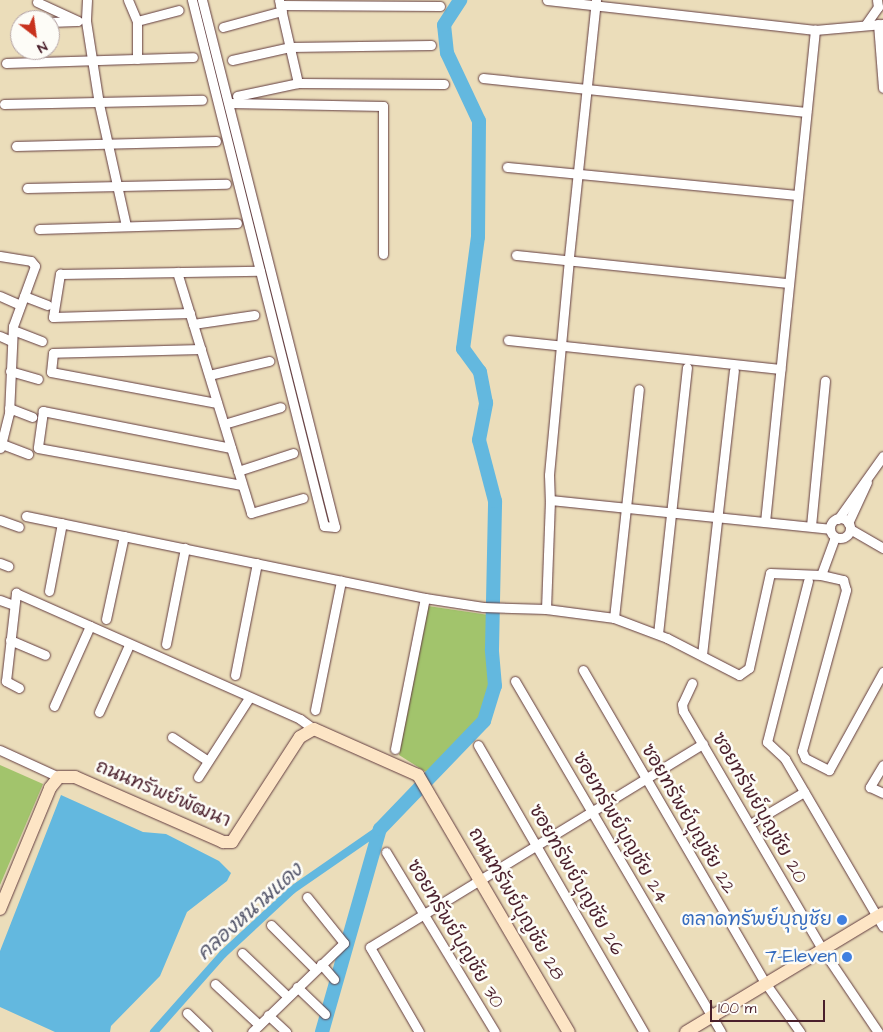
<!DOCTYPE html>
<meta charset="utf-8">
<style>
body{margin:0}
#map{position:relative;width:883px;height:1032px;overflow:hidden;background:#ebddba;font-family:"Architects Daughter","Playpen Sans Thai",sans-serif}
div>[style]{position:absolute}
.green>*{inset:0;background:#a2c46c}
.water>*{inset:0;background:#63b8df}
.canal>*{height:8px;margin:-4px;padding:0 4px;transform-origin:4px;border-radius:4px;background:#63b8df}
.river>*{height:14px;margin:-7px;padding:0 7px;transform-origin:7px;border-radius:7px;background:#63b8df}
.roads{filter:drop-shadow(0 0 1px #623c40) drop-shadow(0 0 1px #623c40)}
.street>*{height:9px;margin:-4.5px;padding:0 4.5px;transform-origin:4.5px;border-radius:4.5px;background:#fff}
.street>.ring{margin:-4.5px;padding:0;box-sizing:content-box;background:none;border:9px solid #fff;border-radius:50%}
.secondary>*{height:12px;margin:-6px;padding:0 6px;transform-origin:6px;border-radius:6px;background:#fde5c5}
.dots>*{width:14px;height:14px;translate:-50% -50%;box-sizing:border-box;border:2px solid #fdfcf7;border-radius:50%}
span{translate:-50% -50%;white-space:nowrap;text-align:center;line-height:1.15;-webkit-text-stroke:5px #fdfcf7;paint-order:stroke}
.street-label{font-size:19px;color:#4a1f2b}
.shop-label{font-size:19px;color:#366cbe}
.right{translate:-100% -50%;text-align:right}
.water-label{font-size:20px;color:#53556a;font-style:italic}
.north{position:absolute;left:10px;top:10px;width:50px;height:50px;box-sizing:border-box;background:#fdfcf7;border:1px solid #b5a4a5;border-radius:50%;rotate:150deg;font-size:14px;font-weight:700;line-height:20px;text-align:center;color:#4a1f2b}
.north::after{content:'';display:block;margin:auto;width:18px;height:22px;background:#c8321e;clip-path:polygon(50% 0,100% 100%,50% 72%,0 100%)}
.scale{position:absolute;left:710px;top:1000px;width:115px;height:22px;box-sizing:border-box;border:2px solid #4a1f2b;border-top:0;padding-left:6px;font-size:15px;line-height:18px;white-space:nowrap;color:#4a1f2b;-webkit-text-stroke:4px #fdfcf7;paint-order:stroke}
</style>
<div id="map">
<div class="green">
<i style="clip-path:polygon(428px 606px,489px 615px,490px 684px,484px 711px,466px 734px,426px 772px,399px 755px)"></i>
<i style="clip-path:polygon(0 765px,43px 784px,0 885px)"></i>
</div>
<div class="water">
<i style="clip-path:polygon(61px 795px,143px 832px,166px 834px,219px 861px,231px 873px,227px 881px,187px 912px,160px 976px,111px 1026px,110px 1032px,55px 1032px,0 1007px,0 951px)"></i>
</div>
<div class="canal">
<i style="left:154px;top:1032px;width:104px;rotate:-48.5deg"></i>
<i style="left:223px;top:954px;width:94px;rotate:-42.8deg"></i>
<i style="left:292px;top:890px;width:107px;rotate:-34.7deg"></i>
</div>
<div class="river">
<i style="left:322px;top:1032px;width:211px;rotate:-74.1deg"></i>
<i style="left:380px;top:829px;width:150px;rotate:-46.1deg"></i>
<i style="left:484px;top:721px;width:37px;rotate:-73deg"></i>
<i style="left:495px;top:686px;width:37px;rotate:-95deg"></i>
<i style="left:492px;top:649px;width:148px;rotate:-88.8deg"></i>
<i style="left:495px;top:501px;width:63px;rotate:-104.7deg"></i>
<i style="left:479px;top:440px;width:38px;rotate:-79deg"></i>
<i style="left:486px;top:403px;width:32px;rotate:-101deg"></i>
<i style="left:480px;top:372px;width:29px;rotate:-126deg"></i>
<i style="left:463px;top:349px;width:113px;rotate:-82.4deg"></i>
<i style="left:478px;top:237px;width:116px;rotate:-89.5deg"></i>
<i style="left:479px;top:121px;width:75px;rotate:-115.2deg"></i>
<i style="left:447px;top:53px;width:28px;rotate:-96deg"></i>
<i style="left:444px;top:25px;width:30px;rotate:-57deg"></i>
</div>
<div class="roads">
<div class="street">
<i style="left:87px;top:0;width:21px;rotate:93deg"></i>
<i style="left:86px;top:21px;width:84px;rotate:81.1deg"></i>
<i style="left:99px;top:104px;width:125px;rotate:77.5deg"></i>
<i style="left:128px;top:0;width:23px;rotate:67deg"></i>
<i style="left:137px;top:21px;width:38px;rotate:90deg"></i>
<i style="left:192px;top:0;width:542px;rotate:75.91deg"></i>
<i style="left:324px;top:526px;width:11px;rotate:5deg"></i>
<i style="left:335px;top:527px;width:544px;rotate:-104.16deg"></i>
<i style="left:547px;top:0;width:270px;rotate:6.4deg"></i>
<i style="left:815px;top:30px;width:68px;rotate:-5deg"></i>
<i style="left:596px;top:0;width:260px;rotate:96deg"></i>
<i style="left:569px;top:259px;width:217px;rotate:95.3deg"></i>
<i style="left:549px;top:475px;width:25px;rotate:88deg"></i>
<i style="left:550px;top:500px;width:281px;rotate:5.9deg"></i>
<i style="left:37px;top:2px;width:45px;rotate:24.9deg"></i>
<i style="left:280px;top:5px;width:160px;rotate:0.4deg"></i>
<i style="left:137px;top:21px;width:43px;rotate:-14.7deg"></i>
<i style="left:50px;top:22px;width:26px;rotate:-2deg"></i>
<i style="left:866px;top:24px;width:21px;rotate:-55deg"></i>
<i style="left:878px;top:7px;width:7px;rotate:-98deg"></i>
<i style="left:878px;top:24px;width:64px;rotate:85.5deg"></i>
<i style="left:223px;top:27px;width:61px;rotate:-15.2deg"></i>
<i style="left:232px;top:60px;width:59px;rotate:-12.6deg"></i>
<i style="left:290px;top:47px;width:141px;rotate:-0.8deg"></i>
<i style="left:6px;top:63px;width:187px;rotate:-1.8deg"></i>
<i style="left:483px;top:78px;width:325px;rotate:6deg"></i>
<i style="left:298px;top:83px;width:146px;rotate:0.4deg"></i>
<i style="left:237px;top:96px;width:62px;rotate:-12deg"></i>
<i style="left:298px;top:83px;width:85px;rotate:-102.9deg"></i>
<i style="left:230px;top:103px;width:153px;rotate:1.1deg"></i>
<i style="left:383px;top:106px;width:148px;rotate:90deg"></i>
<i style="left:4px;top:104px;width:198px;rotate:-1.2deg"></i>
<i style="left:16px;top:146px;width:200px;rotate:-1.4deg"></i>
<i style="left:507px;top:167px;width:292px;rotate:5.5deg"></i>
<i style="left:27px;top:188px;width:199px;rotate:-1.2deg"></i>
<i style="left:39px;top:229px;width:198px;rotate:-1.7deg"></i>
<i style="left:516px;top:255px;width:274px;rotate:5.9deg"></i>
<i style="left:0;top:256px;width:31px;rotate:9deg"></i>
<i style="left:31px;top:261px;width:6px;rotate:51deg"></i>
<i style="left:35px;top:266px;width:64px;rotate:110.1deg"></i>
<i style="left:13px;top:326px;width:87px;rotate:92.6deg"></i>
<i style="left:9px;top:413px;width:36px;rotate:104deg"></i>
<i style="left:177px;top:272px;width:252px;rotate:72.9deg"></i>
<i style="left:251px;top:513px;width:54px;rotate:-16.1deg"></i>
<i style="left:0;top:296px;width:22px;rotate:24deg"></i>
<i style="left:24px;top:296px;width:25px;rotate:21deg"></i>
<i style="left:190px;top:313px;width:137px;rotate:178.3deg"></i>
<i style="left:53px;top:317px;width:44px;rotate:-80.8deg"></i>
<i style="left:60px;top:274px;width:200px;rotate:-0.9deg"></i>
<i style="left:193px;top:324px;width:62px;rotate:-8.4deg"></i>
<i style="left:13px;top:330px;width:31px;rotate:21deg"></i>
<i style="left:0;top:336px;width:12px;rotate:24deg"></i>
<i style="left:508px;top:340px;width:274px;rotate:6.1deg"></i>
<i style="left:201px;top:349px;width:148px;rotate:178.5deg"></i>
<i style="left:53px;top:353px;width:19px;rotate:96deg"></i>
<i style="left:51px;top:372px;width:169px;rotate:10.6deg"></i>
<i style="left:10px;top:371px;width:29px;rotate:16deg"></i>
<i style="left:209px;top:375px;width:62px;rotate:-13.1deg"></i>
<i style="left:9px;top:408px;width:25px;rotate:21deg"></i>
<i style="left:224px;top:424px;width:59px;rotate:-16.6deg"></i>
<i style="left:2px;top:444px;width:28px;rotate:21deg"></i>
<i style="left:231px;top:448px;width:192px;rotate:-168.9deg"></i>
<i style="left:43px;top:411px;width:37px;rotate:98deg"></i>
<i style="left:38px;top:448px;width:207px;rotate:10.3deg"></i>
<i style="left:238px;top:471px;width:58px;rotate:-18.1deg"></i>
<i style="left:26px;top:516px;width:407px;rotate:11.6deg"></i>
<i style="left:425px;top:598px;width:59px;rotate:8.8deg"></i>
<i style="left:483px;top:607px;width:63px;rotate:1.8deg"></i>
<i style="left:546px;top:609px;width:69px;rotate:7.5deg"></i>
<i style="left:614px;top:618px;width:57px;rotate:20.7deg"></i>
<i style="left:667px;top:638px;width:81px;rotate:27.2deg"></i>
<i style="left:739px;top:675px;width:12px;rotate:-35deg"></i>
<i style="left:749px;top:668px;width:97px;rotate:-77.5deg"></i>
<i style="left:770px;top:573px;width:51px;rotate:2.2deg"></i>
<i style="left:821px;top:575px;width:23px;rotate:13deg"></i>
<i style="left:843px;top:580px;width:10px;rotate:73deg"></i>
<i style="left:846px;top:590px;width:167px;rotate:105.3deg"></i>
<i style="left:802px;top:751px;width:8px;rotate:67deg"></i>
<i style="left:805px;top:758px;width:27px;rotate:27deg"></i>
<i style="left:829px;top:770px;width:112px;rotate:-61.1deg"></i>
<i class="ring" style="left:830px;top:518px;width:11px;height:11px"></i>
<i style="left:838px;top:519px;width:77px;rotate:-54.5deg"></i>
<i style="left:0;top:520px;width:20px;rotate:20deg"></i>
<i style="left:765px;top:522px;width:495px;rotate:-84.2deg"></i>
<i style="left:848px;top:523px;width:45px;rotate:-65.1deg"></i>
<i style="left:811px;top:526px;width:146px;rotate:-84.5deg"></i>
<i style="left:850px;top:529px;width:38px;rotate:30deg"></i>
<i style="left:0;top:563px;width:9px;rotate:21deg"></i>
<i style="left:821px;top:575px;width:40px;rotate:-69.8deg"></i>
<i style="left:808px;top:581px;width:166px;rotate:104.3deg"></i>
<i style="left:767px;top:742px;width:25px;rotate:43deg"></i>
<i style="left:785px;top:759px;width:194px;rotate:59.7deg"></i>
<i style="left:49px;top:591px;width:69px;rotate:-79.2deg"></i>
<i style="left:0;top:600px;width:12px;rotate:20deg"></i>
<i style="left:546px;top:609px;width:109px;rotate:-87.9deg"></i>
<i style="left:614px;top:618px;width:230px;rotate:-83.8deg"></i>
<i style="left:106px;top:619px;width:85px;rotate:-77.8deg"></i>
<i style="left:658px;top:634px;width:268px;rotate:-83.8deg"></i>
<i style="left:10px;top:640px;width:38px;rotate:23deg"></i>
<i style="left:166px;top:644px;width:98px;rotate:-78.8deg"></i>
<i style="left:702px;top:655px;width:286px;rotate:-83.6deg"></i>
<i style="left:583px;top:670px;width:363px;rotate:59.8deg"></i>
<i style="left:766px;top:984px;width:59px;rotate:54.7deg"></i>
<i style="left:235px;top:675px;width:114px;rotate:-78.9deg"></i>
<i style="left:515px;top:681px;width:407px;rotate:59.6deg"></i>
<i style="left:692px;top:683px;width:23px;rotate:115deg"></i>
<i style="left:682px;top:704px;width:7px;rotate:82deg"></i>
<i style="left:683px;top:711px;width:276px;rotate:59.7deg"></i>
<i style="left:822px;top:949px;width:100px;rotate:56deg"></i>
<i style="left:19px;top:688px;width:15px;rotate:-152deg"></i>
<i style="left:6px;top:681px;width:89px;rotate:-83.5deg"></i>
<i style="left:16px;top:593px;width:311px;rotate:23.9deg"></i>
<i style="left:300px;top:719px;width:17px;rotate:36deg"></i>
<i style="left:54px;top:706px;width:88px;rotate:-65.8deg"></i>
<i style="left:315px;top:710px;width:132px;rotate:-78.6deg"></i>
<i style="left:99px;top:712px;width:73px;rotate:-65.9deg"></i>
<i style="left:172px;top:737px;width:43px;rotate:33.7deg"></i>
<i style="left:478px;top:745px;width:332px;rotate:60deg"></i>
<i style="left:395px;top:749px;width:154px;rotate:-78.8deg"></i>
<i style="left:0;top:750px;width:65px;rotate:24.6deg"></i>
<i style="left:883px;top:765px;width:26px;rotate:121deg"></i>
<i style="left:870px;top:787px;width:14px;rotate:25deg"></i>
<i style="left:198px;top:777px;width:94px;rotate:-57.2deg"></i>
<i style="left:750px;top:824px;width:63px;rotate:-30.7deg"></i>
<i style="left:386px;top:852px;width:210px;rotate:58.8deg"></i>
<i style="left:271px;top:925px;width:62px;rotate:45deg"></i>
<i style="left:242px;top:953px;width:62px;rotate:43.7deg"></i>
<i style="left:321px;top:964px;width:20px;rotate:49deg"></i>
<i style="left:215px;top:984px;width:59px;rotate:42.9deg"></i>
<i style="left:297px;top:987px;width:39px;rotate:44deg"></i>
<i style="left:187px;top:1013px;width:28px;rotate:44deg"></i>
<i style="left:268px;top:1015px;width:25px;rotate:43deg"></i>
<i style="left:252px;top:1032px;width:128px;rotate:-44.1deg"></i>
<i style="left:344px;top:943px;width:59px;rotate:-128.8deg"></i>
<i style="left:419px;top:1032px;width:98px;rotate:-120deg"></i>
<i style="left:370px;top:947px;width:390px;rotate:-31.4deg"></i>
</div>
<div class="secondary">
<i style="left:0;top:909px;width:131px;rotate:-67.5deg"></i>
<i style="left:50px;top:788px;width:14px;rotate:-51deg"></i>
<i style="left:59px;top:777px;width:16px"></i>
<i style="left:75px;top:777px;width:162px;rotate:23.7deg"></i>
<i style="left:223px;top:842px;width:9px"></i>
<i style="left:232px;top:842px;width:125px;rotate:-57.1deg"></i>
<i style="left:300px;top:737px;width:16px;rotate:-30deg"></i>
<i style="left:314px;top:729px;width:114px;rotate:23.9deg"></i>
<i style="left:418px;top:775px;width:298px;rotate:59.6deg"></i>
<i style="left:686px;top:1032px;width:230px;rotate:-31.1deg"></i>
</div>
</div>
<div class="dots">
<i style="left:842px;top:920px;background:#3f7fe0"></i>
<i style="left:847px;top:957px;background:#3f7fe0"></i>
</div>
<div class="street-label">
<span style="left:163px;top:794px;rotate:23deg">ถนนทรัพย์พัฒนา</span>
<span style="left:759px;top:808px;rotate:60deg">ซอยทรัพย์บุญชัย 20</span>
<span style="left:688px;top:819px;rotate:60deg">ซอยทรัพย์บุญชัย 22</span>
<span style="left:620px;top:828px;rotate:60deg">ซอยทรัพย์บุญชัย 24</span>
<span style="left:576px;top:880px;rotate:60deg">ซอยทรัพย์บุญชัย 26</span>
<span style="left:516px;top:904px;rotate:60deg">ถนนทรัพย์บุญชัย 28</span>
<span style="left:455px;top:934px;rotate:59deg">ซอยทรัพย์บุญชัย 30</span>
</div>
<div class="shop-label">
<span class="right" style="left:832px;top:920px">ตลาดทรัพย์บุญชัย</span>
<span class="right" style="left:837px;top:957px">7-Eleven</span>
</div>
<div class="water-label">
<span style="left:250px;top:912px;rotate:-42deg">คลองหนามแดง</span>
</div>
<div class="north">N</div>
<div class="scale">100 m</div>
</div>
